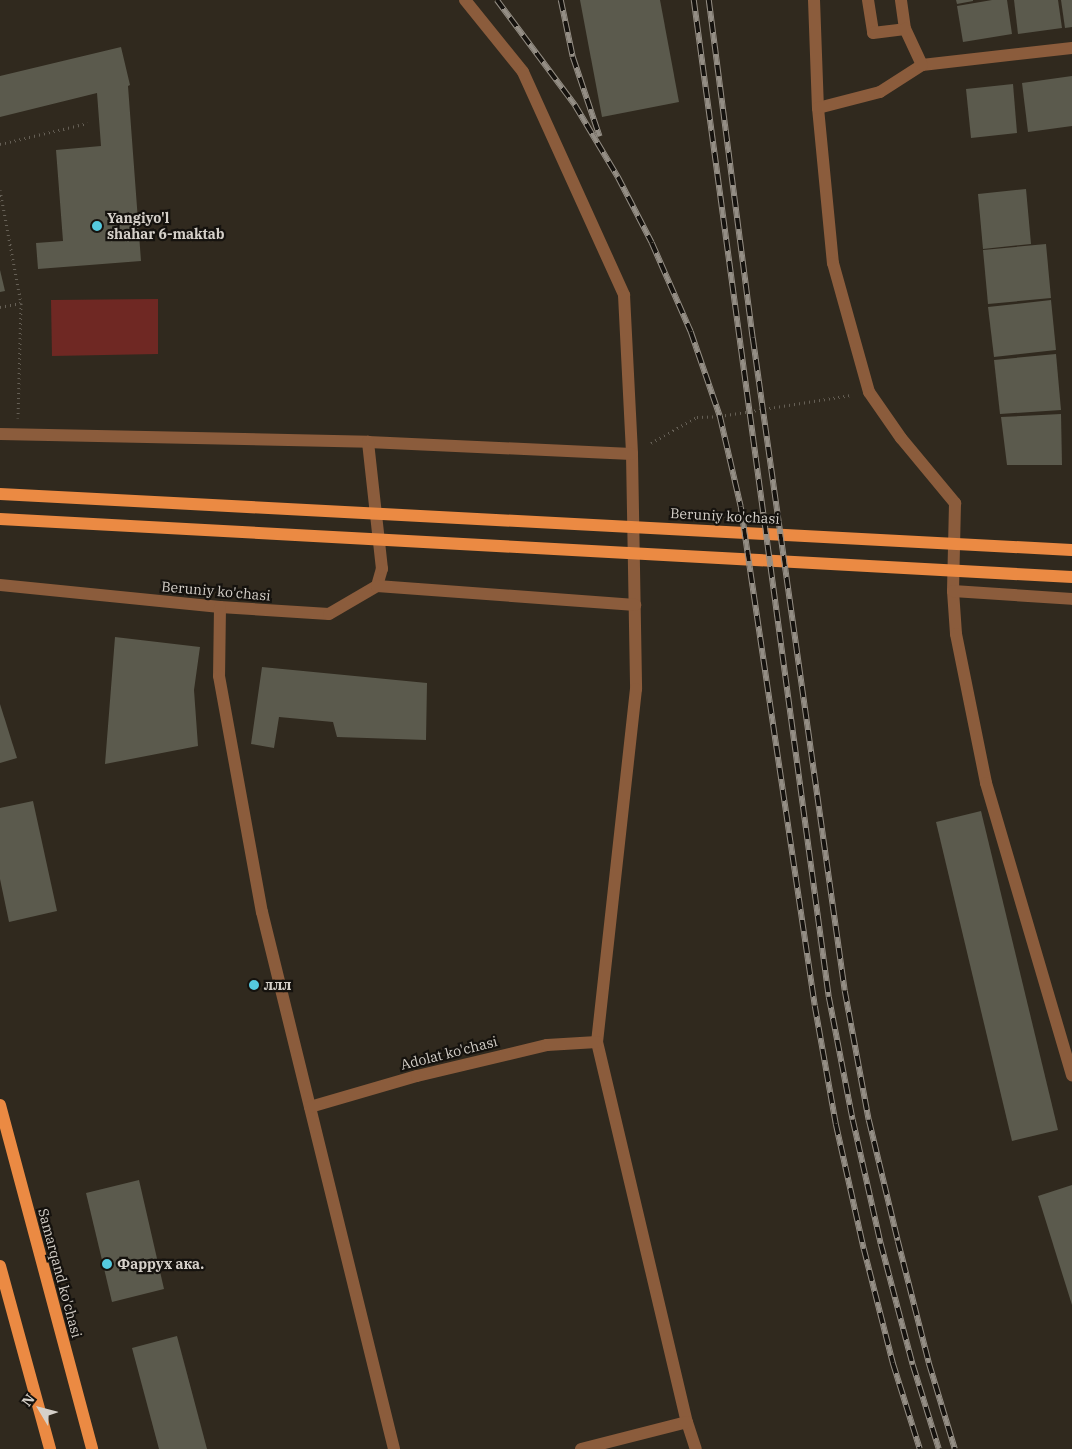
<!DOCTYPE html>
<meta charset="utf-8">
<style>
body{margin:0}
#map{position:relative;width:1072px;height:1449px;overflow:hidden;background:#30291e;font-family:"IBM Plex Serif",serif}
div>[style]{position:absolute}
.green>*{inset:0;background:#6f2823}
.building>*{inset:0;background:#5b5a4d}
.path>*{height:3px;margin-top:-1.5px;transform-origin:0;background:repeating-linear-gradient(90deg,#655f55 0 1px,transparent 0 5px)}
.minor>*{height:12px;margin:-6px;padding:0 6px;transform-origin:6px;border-radius:6px;background:#8b5c3c}
.major>*{height:12px;margin:-6px;padding:0 6px;transform-origin:6px;border-radius:6px;background:#eb8a43}
.rail>*{height:5.5px;margin-top:-2.75px;transform-origin:0;background:repeating-linear-gradient(90deg,#15120e 0 11px,#948e85 0 22px);box-sizing:border-box;border-block:1px solid #948e85}
.dots>*{width:14px;height:14px;translate:-50% -50%;box-sizing:border-box;border:2px solid #15120e;border-radius:50%}
span{translate:-50% -50%;white-space:nowrap;text-align:center;line-height:1.15;-webkit-text-stroke:4.5px #15120e;paint-order:stroke}
.poi-label{font-size:14px;color:#d5d0c9;font-weight:700}
.left{translate:0 -50%;text-align:left}
.street-label{font-size:14px;color:#d5d0c9}
.north{position:absolute;left:15px;top:1384px;width:50px;height:50px;-webkit-text-stroke:4px #15120e;paint-order:stroke;rotate:307deg;font-size:14px;font-weight:700;line-height:20px;text-align:center;color:#d5d0c9}
.north::after{content:'';display:block;margin:auto;width:18px;height:22px;background:#d5d0c9;clip-path:polygon(50% 0,100% 100%,50% 72%,0 100%)}
</style>
<div id="map">
<div class="green">
<i style="clip-path:polygon(158px 299px,158px 354px,52px 356px,51px 300px)"></i>
</div>
<div class="building">
<i style="clip-path:polygon(580px 0,660px 0,679px 102px,602px 117px)"></i>
<i style="clip-path:polygon(956px 0,973px 0,973px 1px,957px 4px)"></i>
<i style="clip-path:polygon(992px 0,1007px 0,1012px 34px,963px 42px,957px 6px)"></i>
<i style="clip-path:polygon(1014px 0,1058px 0,1062px 28px,1018px 34px)"></i>
<i style="clip-path:polygon(1061px 0,1072px 0,1072px 27px,1065px 28px)"></i>
<i style="clip-path:polygon(121px 47px,130px 85px,128px 86px,141px 261px,38px 269px,36px 243px,63px 241px,56px 150px,101px 146px,97px 93px,0 117px,0 76px)"></i>
<i style="clip-path:polygon(1072px 76px,1072px 126px,1028px 132px,1022px 83px)"></i>
<i style="clip-path:polygon(1013px 84px,1017px 133px,971px 138px,966px 89px)"></i>
<i style="clip-path:polygon(1026px 189px,1031px 244px,983px 249px,978px 194px)"></i>
<i style="clip-path:polygon(1046px 244px,1051px 298px,988px 304px,983px 250px)"></i>
<i style="clip-path:polygon(0 270px,5px 291px,0 292px)"></i>
<i style="clip-path:polygon(1051px 300px,1056px 350px,994px 357px,988px 307px)"></i>
<i style="clip-path:polygon(1056px 354px,1061px 410px,1000px 414px,994px 360px)"></i>
<i style="clip-path:polygon(1061px 414px,1062px 465px,1007px 465px,1001px 417px)"></i>
<i style="clip-path:polygon(115px 637px,200px 647px,194px 690px,198px 746px,105px 764px)"></i>
<i style="clip-path:polygon(262px 667px,427px 683px,426px 740px,337px 737px,333px 722px,279px 717px,274px 748px,251px 744px)"></i>
<i style="clip-path:polygon(0 704px,17px 758px,0 763px)"></i>
<i style="clip-path:polygon(33px 801px,57px 911px,9px 922px,0 879px,0 808px)"></i>
<i style="clip-path:polygon(981px 811px,1058px 1130px,1012px 1141px,936px 822px)"></i>
<i style="clip-path:polygon(139px 1180px,164px 1289px,112px 1302px,86px 1193px)"></i>
<i style="clip-path:polygon(1072px 1185px,1072px 1305px,1038px 1196px)"></i>
<i style="clip-path:polygon(177px 1336px,207px 1449px,159px 1449px,132px 1348px)"></i>
</div>
<div class="path">
<i style="left:0;top:144px;width:90px;rotate:-13.4deg"></i>
<i style="left:0;top:190px;width:115px;rotate:79.5deg"></i>
<i style="left:21px;top:303px;width:115px;rotate:91.5deg"></i>
<i style="left:0;top:307px;width:21px;rotate:-11deg"></i>
<i style="left:651px;top:443px;width:53px;rotate:-29.5deg"></i>
<i style="left:697px;top:417px;width:23px;rotate:-2deg"></i>
<i style="left:720px;top:416px;width:133px;rotate:-9.1deg"></i>
</div>
<div class="minor">
<i style="left:465px;top:0;width:92px;rotate:51.1deg"></i>
<i style="left:523px;top:72px;width:245px;rotate:65.6deg"></i>
<i style="left:624px;top:295px;width:159px;rotate:87.1deg"></i>
<i style="left:632px;top:454px;width:235px;rotate:89deg"></i>
<i style="left:636px;top:689px;width:355px;rotate:96.3deg"></i>
<i style="left:597px;top:1042px;width:391px;rotate:76.7deg"></i>
<i style="left:687px;top:1422px;width:28px;rotate:72deg"></i>
<i style="left:814px;top:0;width:108px;rotate:87.9deg"></i>
<i style="left:818px;top:108px;width:156px;rotate:84.5deg"></i>
<i style="left:833px;top:263px;width:134px;rotate:74.4deg"></i>
<i style="left:869px;top:392px;width:56px;rotate:55.2deg"></i>
<i style="left:901px;top:438px;width:85px;rotate:50.3deg"></i>
<i style="left:955px;top:503px;width:88px;rotate:91.3deg"></i>
<i style="left:953px;top:591px;width:43px;rotate:86deg"></i>
<i style="left:956px;top:634px;width:152px;rotate:78.6deg"></i>
<i style="left:986px;top:783px;width:305px;rotate:73.6deg"></i>
<i style="left:868px;top:0;width:33px;rotate:81deg"></i>
<i style="left:873px;top:33px;width:32px;rotate:-7deg"></i>
<i style="left:905px;top:29px;width:29px;rotate:-98deg"></i>
<i style="left:922px;top:65px;width:151px;rotate:-6.5deg"></i>
<i style="left:818px;top:108px;width:64px;rotate:-14.5deg"></i>
<i style="left:880px;top:92px;width:50px;rotate:-32.7deg"></i>
<i style="left:922px;top:65px;width:40px;rotate:-115deg"></i>
<i style="left:0;top:434px;width:368px;rotate:1.2deg"></i>
<i style="left:368px;top:442px;width:264px;rotate:2.6deg"></i>
<i style="left:0;top:585px;width:221px;rotate:5.7deg"></i>
<i style="left:220px;top:607px;width:109px;rotate:3.7deg"></i>
<i style="left:329px;top:614px;width:56px;rotate:-30.3deg"></i>
<i style="left:377px;top:586px;width:18px;rotate:-74deg"></i>
<i style="left:382px;top:569px;width:128px;rotate:-96.3deg"></i>
<i style="left:377px;top:586px;width:259px;rotate:4.2deg"></i>
<i style="left:953px;top:591px;width:119px;rotate:3.8deg"></i>
<i style="left:220px;top:607px;width:69px;rotate:90.8deg"></i>
<i style="left:219px;top:676px;width:240px;rotate:79.7deg"></i>
<i style="left:262px;top:912px;width:553px;rotate:76.19deg"></i>
<i style="left:310px;top:1107px;width:111px;rotate:-16.2deg"></i>
<i style="left:417px;top:1076px;width:134px;rotate:-13.4deg"></i>
<i style="left:547px;top:1045px;width:50px;rotate:-3.4deg"></i>
<i style="left:581px;top:1449px;width:109px;rotate:-14.3deg"></i>
</div>
<div class="major">
<i style="left:0;top:494px;width:1073px;rotate:2.99deg"></i>
<i style="left:0;top:519px;width:1074px;rotate:3.1deg"></i>
<i style="left:0;top:1105px;width:356px;rotate:75deg"></i>
<i style="left:0;top:1266px;width:190px;rotate:74.7deg"></i>
</div>
<div class="rail">
<i style="left:497px;top:0;width:131px;rotate:53.4deg"></i>
<i style="left:575px;top:105px;width:84px;rotate:59.2deg"></i>
<i style="left:618px;top:177px;width:74px;rotate:62.7deg"></i>
<i style="left:652px;top:243px;width:97px;rotate:66.3deg"></i>
<i style="left:691px;top:332px;width:89px;rotate:71deg"></i>
<i style="left:720px;top:416px;width:93px;rotate:77deg"></i>
<i style="left:741px;top:507px;width:504px;rotate:81.56deg"></i>
<i style="left:815px;top:1006px;width:120px;rotate:79.9deg"></i>
<i style="left:836px;top:1124px;width:128px;rotate:77.4deg"></i>
<i style="left:864px;top:1249px;width:118px;rotate:75.7deg"></i>
<i style="left:893px;top:1363px;width:90px;rotate:72.6deg"></i>
<i style="left:561px;top:0;width:58px;rotate:78.1deg"></i>
<i style="left:573px;top:57px;width:84px;rotate:71.4deg"></i>
<i style="left:694px;top:0;width:1006px;rotate:82.29deg"></i>
<i style="left:829px;top:997px;width:125px;rotate:79deg"></i>
<i style="left:853px;top:1120px;width:127px;rotate:77.3deg"></i>
<i style="left:881px;top:1244px;width:125px;rotate:75.2deg"></i>
<i style="left:913px;top:1365px;width:88px;rotate:72.8deg"></i>
<i style="left:709px;top:0;width:341px;rotate:82.6deg"></i>
<i style="left:753px;top:338px;width:659px;rotate:81.98deg"></i>
<i style="left:845px;top:991px;width:131px;rotate:79.5deg"></i>
<i style="left:869px;top:1120px;width:124px;rotate:76.5deg"></i>
<i style="left:898px;top:1241px;width:126px;rotate:75.7deg"></i>
<i style="left:929px;top:1363px;width:90px;rotate:73.2deg"></i>
</div>
<div class="dots">
<i style="left:97px;top:226px;background:#55cadf"></i>
<i style="left:254px;top:985px;background:#55cadf"></i>
<i style="left:107px;top:1264px;background:#55cadf"></i>
</div>
<div class="poi-label">
<span class="left" style="left:107px;top:226px">Yangiyo'l<br>shahar 6-maktab</span>
<span class="left" style="left:264px;top:985px">ллл</span>
<span class="left" style="left:117px;top:1264px">Фаррух ака.</span>
</div>
<div class="street-label">
<span style="left:725px;top:516px;rotate:3deg">Beruniy ko'chasi</span>
<span style="left:216px;top:591px;rotate:5deg">Beruniy ko'chasi</span>
<span style="left:449px;top:1053px;rotate:-14deg">Adolat ko'chasi</span>
<span style="left:60px;top:1273px;rotate:75deg">Samarqand ko'chasi</span>
</div>
<div class="north">N</div>
</div>
